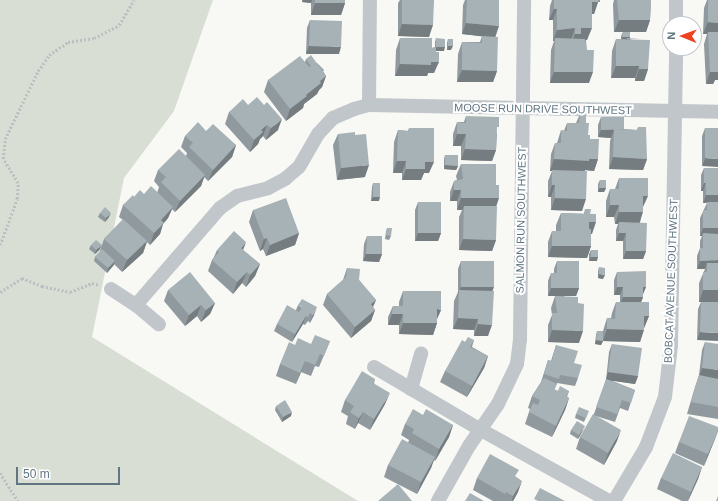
<!DOCTYPE html>
<style>
body{margin:0}
#map{position:relative;width:718px;height:501px;overflow:hidden;background:#f8f8f5;font-family:Helvetica,sans-serif}
div>[style]{position:absolute}
.green>*{inset:0;background:#d8ded4}
.path>*{height:2.5px;margin-top:-1.25px;transform-origin:0;background:repeating-linear-gradient(90deg,#bbbfc1 0 2px,transparent 0 4px)}
.minor>*{height:14px;margin:-7px;padding:0 7px;transform-origin:7px;border-radius:7px;background:#c1c6ca}
.wall>*{inset:0;background:#90999d}
.shaded-wall>*{inset:0;background:#757d80}
.building>*{inset:0;background:#a7b2b7}
span{translate:-50% -50%;white-space:nowrap;text-align:center;line-height:1.15;-webkit-text-stroke:4px #fff;paint-order:stroke}
.street-label{font-size:11px;color:#617682}
.north{position:absolute;left:662px;top:16px;width:40px;height:40px;box-sizing:border-box;background:#fff;border:1px solid #c0c8cd;border-radius:50%;rotate:271deg;font-size:11px;font-weight:700;line-height:16px;text-align:center;color:#617682}
.north::after{content:'';display:block;margin:auto;width:14px;height:18px;background:#ed4320;clip-path:polygon(50% 0,100% 100%,50% 72%,0 100%)}
.scale{position:absolute;left:16px;top:467px;width:104px;height:18px;box-sizing:border-box;border:2px solid #617682;border-top:0;padding-left:5px;font-size:12px;line-height:14px;white-space:nowrap;color:#617682;-webkit-text-stroke:3px #fff;paint-order:stroke}
</style>
<div id="map">
<div class="green">
<i style="clip-path:polygon(0 0,213px 0,174px 111px,124px 178px,92px 337px,358px 501px,0 501px)"></i>
</div>
<div class="path">
<i style="left:0;top:245px;width:49px;rotate:-69.7deg"></i>
<i style="left:17px;top:199px;width:16px;rotate:-86deg"></i>
<i style="left:18px;top:183px;width:28px;rotate:-122deg"></i>
<i style="left:3px;top:159px;width:20px;rotate:-84deg"></i>
<i style="left:5px;top:139px;width:76px;rotate:-64.1deg"></i>
<i style="left:38px;top:71px;width:19px;rotate:-55deg"></i>
<i style="left:49px;top:55px;width:23px;rotate:-34deg"></i>
<i style="left:68px;top:42px;width:26px;rotate:-9deg"></i>
<i style="left:94px;top:38px;width:28px;rotate:-27deg"></i>
<i style="left:119px;top:25px;width:29px;rotate:-59deg"></i>
<i style="left:0;top:292px;width:26px;rotate:-32deg"></i>
<i style="left:22px;top:278px;width:22px;rotate:22deg"></i>
<i style="left:42px;top:286px;width:29px;rotate:12deg"></i>
<i style="left:70px;top:292px;width:24px;rotate:-22deg"></i>
<i style="left:92px;top:283px;width:7px;rotate:16deg"></i>
<i style="left:0;top:473px;width:33px;rotate:57deg"></i>
</div>
<div class="minor">
<i style="left:676px;top:24px;width:24px;rotate:-90deg"></i>
<i style="left:369px;top:105px;width:105px;rotate:-89.5deg"></i>
<i style="left:111px;top:289px;width:30px;rotate:33deg"></i>
<i style="left:136px;top:305px;width:30px;rotate:40deg"></i>
<i style="left:136px;top:305px;width:128px;rotate:-49.1deg"></i>
<i style="left:220px;top:208px;width:21px;rotate:-35deg"></i>
<i style="left:237px;top:196px;width:32px;rotate:-14deg"></i>
<i style="left:268px;top:188px;width:19px;rotate:-28deg"></i>
<i style="left:285px;top:179px;width:18px;rotate:-41deg"></i>
<i style="left:299px;top:167px;width:39px;rotate:-60deg"></i>
<i style="left:319px;top:133px;width:21px;rotate:-47deg"></i>
<i style="left:333px;top:118px;width:23px;rotate:-23deg"></i>
<i style="left:354px;top:109px;width:16px;rotate:-15deg"></i>
<i style="left:369px;top:105px;width:349px;rotate:1.1deg"></i>
<i style="left:374px;top:367px;width:124px;rotate:30.5deg"></i>
<i style="left:481px;top:430px;width:146px;rotate:29deg"></i>
<i style="left:411px;top:389px;width:37px;rotate:-74deg"></i>
<i style="left:438px;top:501px;width:63px;rotate:-60.6deg"></i>
<i style="left:469px;top:446px;width:51px;rotate:-55.4deg"></i>
<i style="left:498px;top:404px;width:44px;rotate:-64.6deg"></i>
<i style="left:517px;top:364px;width:25px;rotate:-83deg"></i>
<i style="left:520px;top:339px;width:339px;rotate:-89.3deg"></i>
<i style="left:614px;top:501px;width:63px;rotate:-59.3deg"></i>
<i style="left:646px;top:447px;width:53px;rotate:-69.2deg"></i>
<i style="left:665px;top:397px;width:52px;rotate:-83.4deg"></i>
<i style="left:671px;top:345px;width:297px;rotate:-89deg"></i>
</div>
<div class="wall">
<i style="clip-path:polygon(302px 0,345px 0,345px 3px,341px 15px,311px 15px,311px 3px,302px 2px)"></i>
<i style="clip-path:polygon(400px 0,434px 0,429px 37px,398px 36px,398px 3px)"></i>
<i style="clip-path:polygon(465px 0,499px 0,495px 36px,497px 71px,493px 82px,457px 82px,458px 54px,462px 42px,480px 42px,482px 36px,462px 34px,463px 5px)"></i>
<i style="clip-path:polygon(552px 0,600px 0,600px 2px,598px 2px,594px 14px,592px 14px,587px 40px,586px 40px,589px 83px,550px 83px,551px 50px,554px 41px,553px 41px,553px 20px,549px 20px,550px 6px)"></i>
<i style="clip-path:polygon(614px 0,651px 0,650px 20px,646px 32px,614px 32px,613px 4px)"></i>
<i style="clip-path:polygon(707px 0,718px 0,715px 80px,713px 84px,706px 84px,704px 44px,707px 34px,703px 34px,704px 8px)"></i>
<i style="clip-path:polygon(310px 20px,339px 54px,306px 54px,307px 28px)"></i>
<i style="clip-path:polygon(623px 32px,630px 37px,630px 38px,648px 69px,644px 81px,635px 81px,635px 78px,611px 78px,612px 51px,616px 39px,621px 39px,621px 36px)"></i>
<i style="clip-path:polygon(400px 38px,432px 48px,435px 47px,435px 42px,436px 38px,444px 51px,436px 51px,434px 73px,428px 73px,427px 76px,395px 76px,396px 50px)"></i>
<i style="clip-path:polygon(448px 39px,451px 50px,447px 50px,447px 43px)"></i>
<i style="clip-path:polygon(306px 59px,317px 63px,324px 70px,323px 71px,326px 76px,322px 87px,319px 90px,317px 94px,304px 104px,303px 108px,286px 121px,264px 92px,268px 80px,305px 62px)"></i>
<i style="clip-path:polygon(248px 105px,278px 130px,266px 140px,263px 136px,260px 139px,258px 144px,250px 152px,225px 124px,229px 112px)"></i>
<i style="clip-path:polygon(580px 114px,586px 123px,588px 135px,598px 159px,594px 171px,585px 170px,585px 171px,582px 211px,551px 210px,551px 197px,548px 197px,548px 181px,552px 171px,550px 171px,551px 154px,555px 143px,557px 143px,561px 130px,564px 131px,567px 123px,576px 123px)"></i>
<i style="clip-path:polygon(466px 116px,497px 133px,496px 150px,492px 161px,461px 160px,461px 146px,453px 146px,453px 134px,457px 122px,464px 122px)"></i>
<i style="clip-path:polygon(601px 117px,624px 129px,637px 130px,638px 127px,647px 159px,643px 170px,609px 169px,610px 141px,611px 138px,598px 137px,598px 125px)"></i>
<i style="clip-path:polygon(409px 128px,429px 173px,424px 173px,421px 180px,402px 180px,402px 173px,393px 173px,394px 142px,398px 130px,408px 131px)"></i>
<i style="clip-path:polygon(705px 128px,718px 128px,702px 166px,702px 136px)"></i>
<i style="clip-path:polygon(206px 131px,236px 145px,232px 157px,208px 181px,204px 177px,201px 186px,175px 212px,172px 209px,168px 218px,163px 224px,160px 234px,150px 245px,147px 242px,143px 253px,122px 272px,114px 264px,107px 273px,94px 261px,95px 257px,101px 251px,100px 251px,104px 239px,123px 220px,119px 217px,123px 205px,134px 197px,144px 194px,157px 193px,159px 187px,154px 181px,158px 170px,186px 156px,187px 153px,181px 147px,185px 136px)"></i>
<i style="clip-path:polygon(338px 134px,355px 135px,365px 177px,337px 180px,333px 145px)"></i>
<i style="clip-path:polygon(445px 155px,458px 166px,456px 170px,444px 169px,444px 159px)"></i>
<i style="clip-path:polygon(461px 164px,496px 185px,496px 240px,492px 251px,459px 250px,459px 217px,462px 210px,457px 210px,457px 201px,450px 201px,450px 192px,454px 181px,457px 180px,456px 176px)"></i>
<i style="clip-path:polygon(704px 168px,718px 302px,697px 340px,698px 309px,701px 302px,699px 302px,699px 283px,705px 269px,697px 269px,697px 256px,700px 248px,700px 241px,702px 236px,700px 236px,700px 218px,707px 203px,703px 203px,703px 191px,701px 191px,701px 175px)"></i>
<i style="clip-path:polygon(619px 178px,643px 207px,640px 223px,646px 251px,643px 259px,623px 259px,623px 241px,616px 241px,616px 230px,618px 224px,615px 224px,614px 217px,606px 217px,606px 201px,610px 189px,615px 189px)"></i>
<i style="clip-path:polygon(600px 180px,606px 188px,604px 192px,598px 192px,598px 184px)"></i>
<i style="clip-path:polygon(373px 183px,379px 201px,371px 201px,372px 187px)"></i>
<i style="clip-path:polygon(418px 202px,441px 233px,438px 241px,415px 241px,415px 210px)"></i>
<i style="clip-path:polygon(585px 209px,590px 214px,592px 234px,591px 234px,591px 246px,587px 258px,548px 257px,548px 242px,552px 231px,556px 231px,556px 225px,561px 213px,584px 214px)"></i>
<i style="clip-path:polygon(253px 210px,299px 233px,295px 245px,266px 256px,263px 249px,260px 251px,249px 222px)"></i>
<i style="clip-path:polygon(100px 213px,109px 217px,105px 222px,98px 217px)"></i>
<i style="clip-path:polygon(387px 228px,391px 236px,389px 240px,385px 239px,386px 232px)"></i>
<i style="clip-path:polygon(367px 236px,382px 254px,379px 262px,363px 261px,364px 244px)"></i>
<i style="clip-path:polygon(91px 245px,100px 249px,95px 254px,89px 249px)"></i>
<i style="clip-path:polygon(217px 250px,243px 250px,260px 264px,255px 276px,246px 287px,242px 283px,233px 294px,208px 271px,212px 260px,214px 257px)"></i>
<i style="clip-path:polygon(591px 250px,597px 261px,589px 261px,589px 254px)"></i>
<i style="clip-path:polygon(461px 261px,492px 291px,488px 336px,474px 336px,474px 330px,453px 329px,454px 301px,458px 292px,458px 269px)"></i>
<i style="clip-path:polygon(557px 261px,579px 288px,576px 296px,564px 296px,579px 343px,548px 342px,548px 325px,552px 315px,551px 308px,555px 296px,548px 296px,548px 281px,551px 273px,554px 273px,554px 269px)"></i>
<i style="clip-path:polygon(599px 267px,603px 279px,598px 278px,598px 271px)"></i>
<i style="clip-path:polygon(347px 268px,359px 280px,376px 300px,373px 307px,375px 310px,371px 321px,351px 338px,323px 305px,327px 294px,343px 280px)"></i>
<i style="clip-path:polygon(617px 272px,646px 287px,643px 294px,643px 297px,641px 302px,649px 316px,644px 328px,640px 342px,603px 341px,601px 345px,595px 344px,596px 335px,597px 331px,603px 331px,607px 318px,611px 318px,612px 313px,616px 302px,620px 302px,620px 295px,614px 295px,614px 280px)"></i>
<i style="clip-path:polygon(168px 290px,215px 303px,210px 314px,201px 322px,197px 316px,185px 326px,164px 301px)"></i>
<i style="clip-path:polygon(403px 291px,441px 310px,437px 319px,437px 323px,433px 335px,399px 334px,399px 325px,388px 325px,388px 317px,393px 306px,399px 306px,399px 302px)"></i>
<i style="clip-path:polygon(298px 305px,314px 315px,310px 323px,308px 321px,305px 325px,303px 324px,292px 342px,274px 331px,277px 324px,296px 310px)"></i>
<i style="clip-path:polygon(474px 340px,472px 347px,488px 356px,484px 368px,467px 397px,440px 382px,445px 371px,465px 342px)"></i>
<i style="clip-path:polygon(330px 341px,319px 367px,315px 366px,311px 376px,301px 372px,296px 384px,276px 376px,280px 364px,295px 345px,311px 344px)"></i>
<i style="clip-path:polygon(705px 342px,718px 379px,718px 419px,687px 414px,695px 387px,699px 375px,702px 350px)"></i>
<i style="clip-path:polygon(612px 344px,638px 376px,635px 384px,610px 380px,635px 390px,628px 411px,620px 408px,615px 422px,596px 416px,617px 441px,604px 465px,576px 449px,580px 437px,594px 414px,606px 380px,609px 352px)"></i>
<i style="clip-path:polygon(556px 345px,574px 363px,578px 378px,575px 386px,557px 383px,556px 386px,554px 390px,558px 391px,569px 391px,567px 397px,569px 398px,565px 410px,552px 437px,525px 424px,530px 409px,528px 408px,532px 396px,541px 382px,548px 360px,551px 361px)"></i>
<i style="clip-path:polygon(375px 379px,374px 383px,385px 404px,370px 430px,358px 423px,355px 429px,346px 424px,348px 416px,341px 412px,345px 400px)"></i>
<i style="clip-path:polygon(276px 406px,291px 416px,282px 422px,275px 410px)"></i>
<i style="clip-path:polygon(576px 414px,587px 415px,584px 422px,575px 418px)"></i>
<i style="clip-path:polygon(423px 415px,453px 425px,449px 437px,435px 461px,434px 460px,431px 468px,417px 494px,384px 477px,388px 465px,408px 443px,409px 440px,401px 435px,405px 424px)"></i>
<i style="clip-path:polygon(571px 430px,583px 430px,578px 439px,570px 434px)"></i>
<i style="clip-path:polygon(718px 431px,704px 466px,675px 453px,679px 442px)"></i>
<i style="clip-path:polygon(702px 467px,698px 479px,688px 501px,682px 501px,657px 489px,661px 478px)"></i>
<i style="clip-path:polygon(516px 477px,518px 492px,513px 501px,493px 501px,473px 490px,477px 478px)"></i>
</div>
<div class="shaded-wall">
<i style="clip-path:polygon(303px 0,312px 0,311px 3px,302px 2px)"></i>
<i style="clip-path:polygon(592px 2px,598px 2px,594px 14px,587px 14px)"></i>
<i style="clip-path:polygon(315px 3px,345px 3px,341px 15px,311px 15px)"></i>
<i style="clip-path:polygon(554px 9px,557px 9px,553px 20px,549px 20px)"></i>
<i style="clip-path:polygon(619px 20px,650px 20px,646px 32px,614px 32px)"></i>
<i style="clip-path:polygon(708px 22px,718px 23px,718px 34px,708px 32px,707px 34px,703px 34px)"></i>
<i style="clip-path:polygon(466px 23px,499px 26px,495px 38px,462px 34px)"></i>
<i style="clip-path:polygon(402px 24px,433px 25px,429px 37px,398px 36px)"></i>
<i style="clip-path:polygon(575px 28px,571px 40px,555px 38px,554px 41px,553px 41px,557px 30px)"></i>
<i style="clip-path:polygon(581px 28px,592px 28px,587px 40px,579px 40px,571px 45px,575px 34px)"></i>
<i style="clip-path:polygon(622px 37px,630px 37px,629px 42px,621px 41px)"></i>
<i style="clip-path:polygon(309px 46px,341px 47px,339px 54px,306px 54px)"></i>
<i style="clip-path:polygon(448px 46px,453px 46px,451px 50px,447px 50px)"></i>
<i style="clip-path:polygon(436px 47px,445px 47px,444px 51px,435px 51px)"></i>
<i style="clip-path:polygon(431px 62px,439px 62px,434px 73px,428px 73px,427px 76px,395px 76px,400px 64px)"></i>
<i style="clip-path:polygon(616px 66px,639px 66px,635px 78px,611px 78px)"></i>
<i style="clip-path:polygon(639px 69px,648px 69px,644px 81px,635px 81px)"></i>
<i style="clip-path:polygon(718px 69px,718px 80px,715px 80px,713px 84px,706px 84px,710px 72px)"></i>
<i style="clip-path:polygon(462px 70px,497px 71px,493px 82px,457px 82px)"></i>
<i style="clip-path:polygon(554px 72px,593px 72px,589px 83px,550px 83px)"></i>
<i style="clip-path:polygon(326px 76px,322px 87px,319px 90px,317px 94px,304px 104px,303px 108px,286px 121px,290px 109px,320px 81px)"></i>
<i style="clip-path:polygon(282px 119px,278px 130px,266px 140px,271px 128px)"></i>
<i style="clip-path:polygon(267px 125px,263px 136px,260px 139px,258px 144px,250px 152px,254px 140px,261px 130px)"></i>
<i style="clip-path:polygon(601px 130px,614px 130px,611px 138px,598px 137px)"></i>
<i style="clip-path:polygon(457px 134px,466px 134px,461px 146px,453px 146px)"></i>
<i style="clip-path:polygon(236px 145px,232px 157px,208px 181px,213px 170px)"></i>
<i style="clip-path:polygon(465px 149px,496px 150px,492px 161px,461px 160px)"></i>
<i style="clip-path:polygon(613px 157px,647px 159px,643px 170px,609px 169px)"></i>
<i style="clip-path:polygon(705px 158px,718px 159px,718px 167px,702px 166px)"></i>
<i style="clip-path:polygon(554px 159px,598px 159px,594px 171px,585px 170px,584px 173px,550px 171px)"></i>
<i style="clip-path:polygon(397px 161px,406px 161px,402px 173px,393px 173px)"></i>
<i style="clip-path:polygon(425px 162px,434px 162px,429px 173px,424px 173px,421px 180px,402px 180px,406px 169px)"></i>
<i style="clip-path:polygon(369px 165px,365px 177px,337px 180px,341px 168px)"></i>
<i style="clip-path:polygon(445px 165px,458px 166px,456px 170px,444px 169px)"></i>
<i style="clip-path:polygon(205px 175px,201px 186px,175px 212px,180px 201px)"></i>
<i style="clip-path:polygon(704px 183px,706px 183px,703px 191px,701px 191px)"></i>
<i style="clip-path:polygon(552px 185px,555px 185px,551px 197px,548px 197px)"></i>
<i style="clip-path:polygon(599px 188px,606px 188px,604px 192px,598px 192px)"></i>
<i style="clip-path:polygon(454px 190px,461px 190px,457px 201px,450px 201px)"></i>
<i style="clip-path:polygon(706px 195px,718px 195px,718px 203px,703px 203px)"></i>
<i style="clip-path:polygon(643px 196px,648px 196px,643px 207px)"></i>
<i style="clip-path:polygon(373px 197px,380px 197px,379px 201px,371px 201px)"></i>
<i style="clip-path:polygon(461px 198px,499px 198px,495px 210px,464px 206px,462px 210px,457px 210px)"></i>
<i style="clip-path:polygon(555px 198px,586px 199px,582px 211px,551px 210px)"></i>
<i style="clip-path:polygon(610px 205px,619px 205px,614px 217px,606px 217px)"></i>
<i style="clip-path:polygon(173px 207px,168px 218px,163px 224px,160px 234px,150px 245px,154px 233px,161px 220px)"></i>
<i style="clip-path:polygon(619px 212px,643px 212px,639px 224px,619px 222px,618px 224px,615px 224px)"></i>
<i style="clip-path:polygon(111px 213px,109px 217px,105px 222px,106px 218px)"></i>
<i style="clip-path:polygon(589px 222px,596px 222px,592px 234px,585px 234px)"></i>
<i style="clip-path:polygon(703px 228px,718px 228px,718px 236px,703px 233px,702px 236px,700px 236px)"></i>
<i style="clip-path:polygon(299px 233px,295px 245px,266px 256px,270px 245px)"></i>
<i style="clip-path:polygon(418px 233px,441px 233px,438px 241px,415px 241px)"></i>
<i style="clip-path:polygon(619px 233px,626px 233px,623px 241px,616px 241px)"></i>
<i style="clip-path:polygon(267px 238px,263px 249px,260px 251px,264px 239px)"></i>
<i style="clip-path:polygon(463px 239px,496px 240px,492px 251px,459px 250px)"></i>
<i style="clip-path:polygon(147px 241px,143px 253px,122px 272px,127px 260px)"></i>
<i style="clip-path:polygon(246px 242px,242px 253px,241px 248px)"></i>
<i style="clip-path:polygon(102px 245px,100px 249px,95px 254px,96px 250px)"></i>
<i style="clip-path:polygon(552px 246px,591px 246px,587px 258px,548px 257px)"></i>
<i style="clip-path:polygon(626px 251px,646px 251px,643px 259px,623px 259px)"></i>
<i style="clip-path:polygon(366px 254px,382px 254px,379px 262px,363px 261px)"></i>
<i style="clip-path:polygon(591px 257px,598px 257px,597px 261px,589px 261px)"></i>
<i style="clip-path:polygon(718px 260px,718px 268px,707px 263px,705px 269px,697px 269px,700px 261px)"></i>
<i style="clip-path:polygon(115px 261px,114px 265px,107px 273px,108px 268px)"></i>
<i style="clip-path:polygon(260px 264px,255px 276px,246px 287px,250px 275px)"></i>
<i style="clip-path:polygon(247px 272px,242px 283px,233px 294px,237px 282px)"></i>
<i style="clip-path:polygon(599px 274px,605px 275px,603px 279px,598px 278px)"></i>
<i style="clip-path:polygon(461px 287px,494px 287px,491px 295px,458px 293px)"></i>
<i style="clip-path:polygon(617px 287px,623px 287px,620px 295px,614px 295px)"></i>
<i style="clip-path:polygon(643px 287px,646px 287px,643px 294px,640px 295px)"></i>
<i style="clip-path:polygon(551px 288px,579px 288px,576px 296px,548px 296px)"></i>
<i style="clip-path:polygon(703px 290px,718px 290px,718px 302px,699px 302px)"></i>
<i style="clip-path:polygon(623px 297px,643px 297px,640px 305px,620px 305px)"></i>
<i style="clip-path:polygon(376px 300px,371px 311px,371px 304px)"></i>
<i style="clip-path:polygon(215px 303px,210px 314px,201px 322px,206px 310px)"></i>
<i style="clip-path:polygon(201px 305px,197px 316px,185px 326px,189px 315px)"></i>
<i style="clip-path:polygon(317px 307px,314px 315px,310px 323px,313px 315px)"></i>
<i style="clip-path:polygon(437px 309px,441px 310px,436px 321px)"></i>
<i style="clip-path:polygon(375px 310px,371px 321px,351px 338px,355px 327px)"></i>
<i style="clip-path:polygon(392px 314px,403px 314px,399px 325px,388px 325px)"></i>
<i style="clip-path:polygon(306px 316px,303px 324px,292px 342px,295px 334px)"></i>
<i style="clip-path:polygon(644px 316px,649px 316px,644px 328px,640px 328px)"></i>
<i style="clip-path:polygon(458px 318px,478px 319px,474px 330px,453px 329px)"></i>
<i style="clip-path:polygon(403px 323px,437px 323px,433px 335px,399px 334px)"></i>
<i style="clip-path:polygon(478px 324px,492px 325px,488px 336px,474px 336px)"></i>
<i style="clip-path:polygon(607px 329px,644px 330px,640px 342px,603px 341px)"></i>
<i style="clip-path:polygon(552px 330px,583px 331px,579px 343px,548px 342px)"></i>
<i style="clip-path:polygon(700px 332px,718px 333px,718px 341px,697px 340px)"></i>
<i style="clip-path:polygon(596px 340px,603px 341px,601px 345px,595px 344px)"></i>
<i style="clip-path:polygon(488px 356px,484px 368px,467px 397px,472px 386px)"></i>
<i style="clip-path:polygon(305px 361px,301px 372px,296px 384px,300px 373px)"></i>
<i style="clip-path:polygon(702px 368px,718px 370px,718px 379px,699px 376px)"></i>
<i style="clip-path:polygon(608px 372px,638px 376px,635px 384px,606px 380px)"></i>
<i style="clip-path:polygon(390px 393px,385px 404px,370px 430px,374px 419px)"></i>
<i style="clip-path:polygon(569px 398px,565px 410px,552px 437px,556px 426px)"></i>
<i style="clip-path:polygon(292px 412px,291px 416px,282px 422px,283px 417px)"></i>
<i style="clip-path:polygon(363px 412px,358px 423px,355px 429px,359px 418px)"></i>
<i style="clip-path:polygon(453px 425px,449px 437px,435px 461px,439px 449px)"></i>
<i style="clip-path:polygon(585px 426px,583px 430px,578px 439px,579px 435px)"></i>
<i style="clip-path:polygon(621px 430px,617px 441px,604px 465px,608px 453px)"></i>
<i style="clip-path:polygon(718px 431px,715px 439px,704px 466px,708px 454px)"></i>
<i style="clip-path:polygon(435px 457px,431px 468px,417px 494px,421px 482px)"></i>
<i style="clip-path:polygon(702px 467px,698px 479px,688px 501px,691px 492px)"></i>
<i style="clip-path:polygon(522px 481px,518px 492px,513px 501px,512px 501px,513px 496px)"></i>
</div>
<div class="building">
<i style="clip-path:polygon(315px 0,345px 0,345px 3px,315px 3px)"></i>
<i style="clip-path:polygon(402px 0,434px 0,433px 25px,402px 24px)"></i>
<i style="clip-path:polygon(467px 0,499px 0,499px 26px,466px 23px)"></i>
<i style="clip-path:polygon(554px 0,598px 0,598px 2px,592px 2px,592px 28px,581px 28px,581px 34px,575px 34px,575px 28px,557px 30px,557px 9px,554px 9px)"></i>
<i style="clip-path:polygon(617px 0,651px 0,650px 20px,619px 20px)"></i>
<i style="clip-path:polygon(708px 0,718px 0,718px 23px,708px 22px)"></i>
<i style="clip-path:polygon(310px 20px,342px 21px,341px 47px,309px 46px)"></i>
<i style="clip-path:polygon(623px 32px,630px 32px,630px 37px,622px 37px)"></i>
<i style="clip-path:polygon(708px 32px,718px 32px,718px 72px,710px 72px)"></i>
<i style="clip-path:polygon(482px 36px,498px 37px,497px 71px,462px 70px,462px 42px,482px 43px)"></i>
<i style="clip-path:polygon(400px 38px,432px 38px,432px 52px,439px 52px,439px 62px,431px 62px,431px 65px,400px 64px)"></i>
<i style="clip-path:polygon(436px 38px,445px 39px,445px 47px,436px 47px)"></i>
<i style="clip-path:polygon(555px 38px,585px 39px,587px 50px,594px 50px,593px 72px,554px 72px)"></i>
<i style="clip-path:polygon(627px 38px,640px 39px,627px 39px)"></i>
<i style="clip-path:polygon(448px 39px,453px 39px,453px 46px,448px 46px)"></i>
<i style="clip-path:polygon(616px 39px,650px 40px,648px 69px,639px 69px,639px 66px,616px 66px)"></i>
<i style="clip-path:polygon(436px 47px,436px 52px,432px 52px,432px 48px)"></i>
<i style="clip-path:polygon(311px 55px,326px 76px,320px 81px,321px 83px,306px 95px,307px 96px,290px 109px,268px 80px,300px 56px,309px 67px,311px 66px,306px 59px)"></i>
<i style="clip-path:polygon(317px 63px,324px 70px,323px 71px)"></i>
<i style="clip-path:polygon(257px 97px,264px 105px,267px 102px,282px 119px,271px 128px,267px 125px,261px 130px,263px 132px,254px 140px,229px 112px,243px 99px,248px 105px)"></i>
<i style="clip-path:polygon(580px 114px,586px 114px,586px 123px,589px 123px,588px 135px,590px 135px,590px 139px,599px 139px,598px 159px,589px 159px,589px 161px,554px 159px,555px 143px,561px 143px,561px 130px,567px 131px,567px 123px,579px 123px)"></i>
<i style="clip-path:polygon(466px 116px,499px 117px,499px 127px,497px 127px,496px 150px,465px 149px,466px 134px,457px 134px,457px 122px,466px 123px)"></i>
<i style="clip-path:polygon(601px 117px,624px 117px,624px 129px,601px 130px)"></i>
<i style="clip-path:polygon(198px 122px,206px 131px,213px 124px,236px 145px,213px 170px,189px 147px,193px 143px,185px 136px)"></i>
<i style="clip-path:polygon(638px 127px,646px 127px,647px 159px,613px 157px,614px 129px,638px 130px)"></i>
<i style="clip-path:polygon(409px 128px,434px 128px,434px 162px,425px 162px,425px 169px,406px 169px,406px 161px,397px 161px,398px 130px,409px 131px)"></i>
<i style="clip-path:polygon(705px 128px,718px 128px,718px 159px,705px 158px)"></i>
<i style="clip-path:polygon(355px 132px,355px 135px,366px 134px,369px 165px,341px 168px,338px 134px)"></i>
<i style="clip-path:polygon(179px 149px,205px 175px,180px 201px,161px 182px,166px 177px,158px 170px)"></i>
<i style="clip-path:polygon(445px 155px,458px 155px,458px 166px,445px 165px)"></i>
<i style="clip-path:polygon(461px 164px,496px 164px,496px 185px,499px 185px,499px 198px,461px 198px,461px 190px,454px 190px,454px 181px,463px 179px)"></i>
<i style="clip-path:polygon(704px 168px,718px 168px,718px 195px,706px 195px,706px 183px,704px 183px)"></i>
<i style="clip-path:polygon(552px 170px,587px 171px,586px 199px,555px 198px,555px 185px,552px 185px)"></i>
<i style="clip-path:polygon(619px 178px,648px 178px,648px 196px,643px 196px,643px 212px,619px 212px,619px 205px,610px 205px,610px 189px,619px 189px)"></i>
<i style="clip-path:polygon(600px 180px,606px 180px,606px 188px,599px 188px)"></i>
<i style="clip-path:polygon(373px 183px,380px 183px,380px 197px,373px 197px)"></i>
<i style="clip-path:polygon(151px 186px,173px 207px,161px 220px,164px 223px,154px 233px,123px 205px,133px 195px,134px 197px,140px 190px,144px 194px)"></i>
<i style="clip-path:polygon(286px 198px,299px 233px,270px 245px,267px 238px,264px 239px,253px 210px)"></i>
<i style="clip-path:polygon(418px 202px,441px 202px,441px 233px,418px 233px)"></i>
<i style="clip-path:polygon(707px 202px,718px 202px,718px 228px,703px 228px,703px 210px,707px 210px)"></i>
<i style="clip-path:polygon(464px 206px,497px 206px,496px 240px,463px 239px)"></i>
<i style="clip-path:polygon(105px 207px,111px 213px,106px 218px,100px 213px)"></i>
<i style="clip-path:polygon(585px 209px,591px 209px,590px 214px,585px 214px)"></i>
<i style="clip-path:polygon(561px 213px,596px 214px,596px 222px,589px 222px,589px 229px,591px 229px,591px 246px,552px 246px,552px 231px,561px 231px)"></i>
<i style="clip-path:polygon(123px 219px,147px 241px,127px 260px,104px 239px)"></i>
<i style="clip-path:polygon(619px 222px,647px 223px,646px 251px,626px 251px,626px 233px,619px 233px)"></i>
<i style="clip-path:polygon(387px 228px,392px 228px,391px 236px,386px 235px)"></i>
<i style="clip-path:polygon(234px 231px,246px 242px,241px 248px,260px 264px,250px 275px,247px 272px,237px 282px,212px 260px,219px 252px,217px 250px)"></i>
<i style="clip-path:polygon(703px 233px,718px 234px,718px 260px,700px 261px,700px 248px,703px 248px)"></i>
<i style="clip-path:polygon(367px 236px,382px 236px,382px 254px,366px 254px)"></i>
<i style="clip-path:polygon(96px 240px,102px 245px,96px 250px,91px 245px)"></i>
<i style="clip-path:polygon(102px 249px,115px 261px,108px 268px,95px 257px)"></i>
<i style="clip-path:polygon(591px 250px,598px 250px,598px 257px,591px 257px)"></i>
<i style="clip-path:polygon(461px 261px,494px 261px,494px 287px,461px 287px)"></i>
<i style="clip-path:polygon(557px 261px,579px 261px,579px 288px,551px 288px,551px 273px,557px 273px)"></i>
<i style="clip-path:polygon(707px 263px,718px 263px,718px 290px,703px 290px,703px 272px,707px 272px)"></i>
<i style="clip-path:polygon(599px 267px,605px 268px,605px 275px,599px 274px)"></i>
<i style="clip-path:polygon(347px 268px,360px 269px,359px 280px,376px 300px,371px 304px,375px 310px,355px 327px,327px 294px,346px 277px)"></i>
<i style="clip-path:polygon(646px 271px,646px 287px,643px 287px,643px 297px,623px 297px,623px 287px,617px 287px,617px 272px)"></i>
<i style="clip-path:polygon(190px 272px,215px 303px,206px 310px,201px 305px,189px 315px,168px 290px)"></i>
<i style="clip-path:polygon(459px 290px,494px 291px,492px 325px,478px 324px,478px 319px,458px 318px)"></i>
<i style="clip-path:polygon(403px 291px,441px 291px,441px 310px,437px 309px,437px 323px,403px 323px,403px 314px,392px 314px,393px 306px,403px 306px)"></i>
<i style="clip-path:polygon(555px 296px,578px 297px,578px 303px,584px 304px,583px 331px,552px 330px,552px 313px,557px 313px)"></i>
<i style="clip-path:polygon(302px 299px,317px 307px,313px 315px,310px 313px,308px 317px,306px 316px,295px 334px,277px 324px,287px 305px,299px 312px,302px 307px,298px 305px)"></i>
<i style="clip-path:polygon(616px 302px,649px 302px,649px 316px,644px 316px,644px 330px,607px 329px,607px 318px,615px 319px)"></i>
<i style="clip-path:polygon(701px 302px,718px 302px,718px 333px,700px 332px)"></i>
<i style="clip-path:polygon(597px 331px,603px 331px,603px 341px,596px 340px)"></i>
<i style="clip-path:polygon(315px 335px,330px 341px,324px 356px,320px 354px,315px 365px,305px 361px,300px 373px,280px 364px,289px 342px,295px 345px,298px 338px,311px 344px)"></i>
<i style="clip-path:polygon(468px 337px,474px 340px,470px 347px,488px 356px,472px 386px,445px 371px,462px 340px,465px 342px)"></i>
<i style="clip-path:polygon(705px 342px,718px 344px,718px 370px,702px 368px)"></i>
<i style="clip-path:polygon(612px 344px,642px 348px,638px 376px,608px 372px)"></i>
<i style="clip-path:polygon(556px 345px,578px 351px,574px 363px,582px 365px,578px 378px,560px 375px,559px 379px,544px 374px,548px 360px,552px 361px)"></i>
<i style="clip-path:polygon(362px 371px,375px 379px,373px 383px,390px 393px,374px 419px,363px 412px,359px 418px,350px 412px,354px 406px,345px 400px)"></i>
<i style="clip-path:polygon(699px 375px,718px 379px,718px 407px,691px 402px)"></i>
<i style="clip-path:polygon(544px 378px,557px 384px,554px 389px,558px 391px,560px 386px,569px 391px,566px 397px,569px 398px,556px 426px,529px 412px,533px 403px,538px 405px,540px 400px,532px 396px)"></i>
<i style="clip-path:polygon(606px 379px,635px 390px,631px 403px,622px 400px,617px 414px,596px 407px)"></i>
<i style="clip-path:polygon(285px 400px,292px 412px,283px 417px,276px 406px)"></i>
<i style="clip-path:polygon(579px 407px,589px 411px,586px 418px,576px 414px)"></i>
<i style="clip-path:polygon(413px 409px,423px 415px,426px 409px,453px 425px,439px 449px,412px 433px,414px 429px,405px 424px)"></i>
<i style="clip-path:polygon(593px 414px,621px 430px,608px 453px,580px 437px)"></i>
<i style="clip-path:polygon(689px 416px,718px 427px,718px 431px,708px 454px,679px 442px)"></i>
<i style="clip-path:polygon(577px 421px,585px 426px,579px 435px,571px 430px)"></i>
<i style="clip-path:polygon(402px 439px,435px 457px,421px 482px,388px 465px)"></i>
<i style="clip-path:polygon(673px 453px,702px 467px,691px 492px,661px 478px)"></i>
<i style="clip-path:polygon(490px 454px,519px 470px,515px 476px,522px 481px,513px 496px,506px 492px,505px 494px,477px 478px)"></i>
<i style="clip-path:polygon(398px 484px,412px 501px,378px 501px)"></i>
<i style="clip-path:polygon(540px 488px,565px 501px,538px 501px,534px 499px)"></i>
<i style="clip-path:polygon(470px 493px,484px 501px,465px 501px)"></i>
<i style="clip-path:polygon(718px 496px,718px 501px,716px 501px)"></i>
</div>
<div class="street-label">
<span style="left:543px;top:109px;rotate:1deg">MOOSE RUN DRIVE SOUTHWEST</span>
<span style="left:521px;top:220px;rotate:-89deg">SALMON RUN SOUTHWEST</span>
<span style="left:671px;top:281px;rotate:-88deg">BOBCAT AVENUE SOUTHWEST</span>
</div>
<div class="north">N</div>
<div class="scale">50 m</div>
</div>
